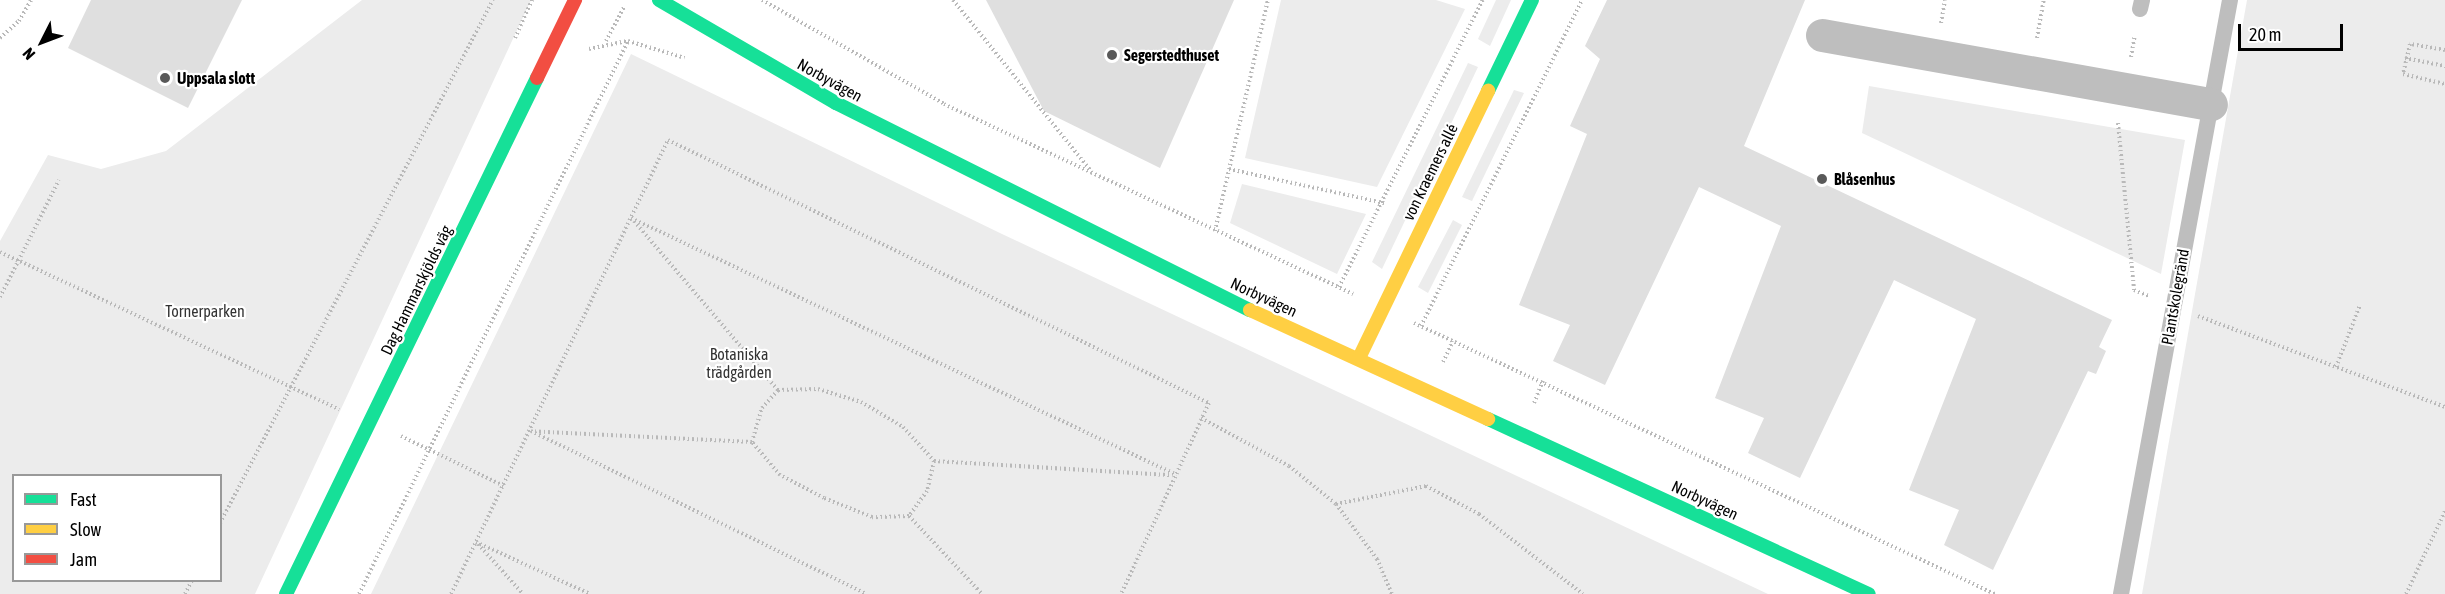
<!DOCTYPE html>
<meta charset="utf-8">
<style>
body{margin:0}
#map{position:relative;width:2445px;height:594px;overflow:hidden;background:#fff;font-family:"Asap Condensed",sans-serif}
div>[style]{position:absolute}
.green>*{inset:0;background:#ececec}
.building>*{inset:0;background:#dfdfdf}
.path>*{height:4px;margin-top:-2px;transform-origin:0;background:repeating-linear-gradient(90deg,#b9b9b9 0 1.5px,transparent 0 4.5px)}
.lane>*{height:16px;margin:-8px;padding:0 8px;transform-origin:8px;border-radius:8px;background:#bebebe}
.street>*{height:33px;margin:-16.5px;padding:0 16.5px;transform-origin:16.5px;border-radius:16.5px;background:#bebebe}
.fast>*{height:14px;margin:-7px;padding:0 7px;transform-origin:7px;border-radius:7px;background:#16e098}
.slow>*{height:14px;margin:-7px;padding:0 7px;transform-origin:7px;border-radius:7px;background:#ffcf43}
.jam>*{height:14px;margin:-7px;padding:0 7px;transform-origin:7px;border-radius:7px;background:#f24e42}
.dots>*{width:16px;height:16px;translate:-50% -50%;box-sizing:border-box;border:3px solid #fff;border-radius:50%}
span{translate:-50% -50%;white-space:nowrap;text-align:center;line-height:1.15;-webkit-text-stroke:4.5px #fff;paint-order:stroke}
.poi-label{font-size:16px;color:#000;font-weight:700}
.left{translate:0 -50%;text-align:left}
.street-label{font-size:16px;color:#000}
.park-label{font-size:16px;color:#333}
.legend{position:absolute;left:12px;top:474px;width:210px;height:108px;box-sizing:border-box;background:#fff;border:2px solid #999;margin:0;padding:8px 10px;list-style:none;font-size:18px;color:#000}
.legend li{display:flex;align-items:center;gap:12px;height:30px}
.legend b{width:30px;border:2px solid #999}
.north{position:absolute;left:12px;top:12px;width:60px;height:60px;-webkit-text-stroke:4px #fff;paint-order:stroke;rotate:228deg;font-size:16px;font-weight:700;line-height:24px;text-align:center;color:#000}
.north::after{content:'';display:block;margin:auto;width:21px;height:27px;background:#000;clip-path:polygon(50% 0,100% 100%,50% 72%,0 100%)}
.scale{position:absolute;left:2238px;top:24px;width:105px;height:27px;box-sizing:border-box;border:3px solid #000;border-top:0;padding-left:8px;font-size:18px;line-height:21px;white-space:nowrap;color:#000;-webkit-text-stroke:4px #fff;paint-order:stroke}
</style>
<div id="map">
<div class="green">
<i style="clip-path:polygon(evenodd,362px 0,531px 0,255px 594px,0 594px,0 241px,48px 155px,101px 169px,166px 151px,362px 0,14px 476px,220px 476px,220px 580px,14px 580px,14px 476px)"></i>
<i style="clip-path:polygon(1281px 0,1436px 0,1465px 9px,1377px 187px,1245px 158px)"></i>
<i style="clip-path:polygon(1496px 0,1511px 0,1490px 46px,1478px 39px)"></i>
<i style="clip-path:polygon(2247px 0,2445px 0,2445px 594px,2142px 594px)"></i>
<i style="clip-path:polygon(631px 54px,1002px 234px,1768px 594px,371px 594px)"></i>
<i style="clip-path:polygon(1468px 63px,1478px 67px,1382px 269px,1372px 262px)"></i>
<i style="clip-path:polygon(1869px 86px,2185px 140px,2161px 274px,1862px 133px)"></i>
<i style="clip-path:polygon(1514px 90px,1524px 93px,1472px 201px,1462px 197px)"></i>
<i style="clip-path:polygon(1242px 184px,1366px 214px,1337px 274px,1230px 223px)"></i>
<i style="clip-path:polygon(1453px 220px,1462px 225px,1428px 293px,1418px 287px)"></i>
</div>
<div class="building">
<i style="clip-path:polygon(91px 0,242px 0,188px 108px,68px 48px)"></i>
<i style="clip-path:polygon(986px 0,1234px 0,1160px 168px,1044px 111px)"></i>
<i style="clip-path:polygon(1607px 0,1805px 0,1744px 146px,2112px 320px,2099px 347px,2106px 351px,2096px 374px,2088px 371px,1993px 570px,1944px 545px,1959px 510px,1909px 490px,1976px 319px,1894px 280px,1800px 478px,1748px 453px,1764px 418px,1715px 398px,1781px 226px,1699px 187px,1605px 385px,1553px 361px,1570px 325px,1519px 305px,1587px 134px,1570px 126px,1600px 59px,1585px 46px)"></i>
</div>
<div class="path">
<i style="left:762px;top:0;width:210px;rotate:29.7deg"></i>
<i style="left:944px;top:104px;width:451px;rotate:24.9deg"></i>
<i style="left:953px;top:0;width:221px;rotate:51.1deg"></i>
<i style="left:1941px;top:23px;width:23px;rotate:-80deg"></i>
<i style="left:0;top:38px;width:25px;rotate:-42deg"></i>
<i style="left:19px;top:21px;width:24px;rotate:-60deg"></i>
<i style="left:515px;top:38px;width:42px;rotate:-65.9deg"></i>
<i style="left:2037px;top:38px;width:39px;rotate:-80deg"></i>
<i style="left:606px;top:41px;width:40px;rotate:-62deg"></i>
<i style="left:589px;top:49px;width:40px;rotate:-12deg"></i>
<i style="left:628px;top:41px;width:59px;rotate:16.6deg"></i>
<i style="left:2445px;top:50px;width:36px;rotate:-170deg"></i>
<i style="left:2410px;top:44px;width:31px;rotate:103deg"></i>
<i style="left:2403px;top:74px;width:43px;rotate:13.4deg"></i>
<i style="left:2131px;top:57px;width:22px;rotate:-80deg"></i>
<i style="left:2405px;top:58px;width:41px;rotate:11.3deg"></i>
<i style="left:2118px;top:123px;width:168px;rotate:84.5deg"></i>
<i style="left:2134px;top:290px;width:16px;rotate:22deg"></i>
<i style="left:1229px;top:169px;width:159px;rotate:12.4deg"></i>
<i style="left:631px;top:218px;width:603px;rotate:25.21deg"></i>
<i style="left:634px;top:221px;width:222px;rotate:49.6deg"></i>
<i style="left:1215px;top:231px;width:237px;rotate:-77.1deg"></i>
<i style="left:0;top:252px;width:374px;rotate:24.9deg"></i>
<i style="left:1339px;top:287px;width:321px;rotate:-63.4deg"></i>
<i style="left:0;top:297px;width:131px;rotate:-63.2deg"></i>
<i style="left:2198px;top:316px;width:263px;rotate:20.2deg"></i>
<i style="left:1414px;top:323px;width:641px;rotate:25.01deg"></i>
<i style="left:1421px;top:326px;width:364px;rotate:-63.7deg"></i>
<i style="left:1443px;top:362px;width:23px;rotate:-65deg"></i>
<i style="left:2336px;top:367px;width:66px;rotate:-68.8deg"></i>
<i style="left:818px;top:389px;width:45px;rotate:16.8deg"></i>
<i style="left:861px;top:402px;width:49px;rotate:30.8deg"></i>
<i style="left:903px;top:427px;width:46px;rotate:47.6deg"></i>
<i style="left:934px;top:461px;width:31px;rotate:103deg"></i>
<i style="left:927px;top:491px;width:31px;rotate:126deg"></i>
<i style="left:909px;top:516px;width:37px;rotate:178deg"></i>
<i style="left:872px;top:517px;width:52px;rotate:-158.4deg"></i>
<i style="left:824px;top:498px;width:50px;rotate:-152.4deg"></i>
<i style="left:780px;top:475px;width:43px;rotate:-130.3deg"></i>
<i style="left:752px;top:442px;width:35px;rotate:-74deg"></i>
<i style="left:762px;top:408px;width:24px;rotate:-48deg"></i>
<i style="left:778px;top:390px;width:40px;rotate:-1.4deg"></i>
<i style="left:1534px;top:403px;width:24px;rotate:-68deg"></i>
<i style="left:1201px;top:418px;width:100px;rotate:28.6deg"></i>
<i style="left:1289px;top:466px;width:60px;rotate:39deg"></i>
<i style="left:1336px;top:504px;width:69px;rotate:53.3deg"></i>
<i style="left:1377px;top:559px;width:38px;rotate:67deg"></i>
<i style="left:401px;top:436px;width:114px;rotate:25.9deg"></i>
<i style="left:752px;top:442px;width:221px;rotate:-177.2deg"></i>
<i style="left:531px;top:431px;width:373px;rotate:25.9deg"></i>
<i style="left:934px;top:461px;width:239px;rotate:3.4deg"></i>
<i style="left:1336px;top:504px;width:92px;rotate:-11.3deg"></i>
<i style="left:1426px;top:486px;width:60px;rotate:27.8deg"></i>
<i style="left:1479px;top:514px;width:131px;rotate:37.6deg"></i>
<i style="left:909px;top:516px;width:107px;rotate:46.9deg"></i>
<i style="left:220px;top:523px;width:590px;rotate:-62.44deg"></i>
<i style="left:476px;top:542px;width:125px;rotate:24.5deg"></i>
<i style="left:478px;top:544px;width:67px;rotate:48deg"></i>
<i style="left:185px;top:594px;width:16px;rotate:-63deg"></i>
<i style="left:359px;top:594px;width:615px;rotate:-64.06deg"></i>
<i style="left:451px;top:594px;width:503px;rotate:-64.45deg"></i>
<i style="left:668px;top:140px;width:602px;rotate:25.93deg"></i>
<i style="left:1209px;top:403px;width:210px;rotate:114.7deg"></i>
<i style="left:2406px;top:594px;width:92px;rotate:-64.8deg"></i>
</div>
<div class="lane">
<i style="left:2140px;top:9px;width:9px;rotate:-77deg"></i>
<i style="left:2121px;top:594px;width:604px;rotate:-79.6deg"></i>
</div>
<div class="street">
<i style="left:1822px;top:35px;width:395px;rotate:10.1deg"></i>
</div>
<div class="fast">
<i style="left:659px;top:0;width:205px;rotate:30.2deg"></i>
<i style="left:836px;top:103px;width:463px;rotate:26.6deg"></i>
<i style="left:1488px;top:91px;width:101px;rotate:-64.2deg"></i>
<i style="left:1488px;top:419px;width:419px;rotate:24.7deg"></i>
<i style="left:286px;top:594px;width:574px;rotate:-64.06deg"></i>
</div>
<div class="slow">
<i style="left:1250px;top:310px;width:262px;rotate:24.6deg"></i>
<i style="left:1359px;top:358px;width:297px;rotate:-64.2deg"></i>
</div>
<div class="jam">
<i style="left:537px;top:78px;width:87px;rotate:-64deg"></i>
</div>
<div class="dots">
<i style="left:1112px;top:55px;background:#595959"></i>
<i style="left:165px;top:78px;background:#595959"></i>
<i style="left:1822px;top:179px;background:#595959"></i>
</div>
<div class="poi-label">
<span class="left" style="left:1124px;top:55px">Segerstedthuset</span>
<span class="left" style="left:177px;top:78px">Uppsala slott</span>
<span class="left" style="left:1834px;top:179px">Blåsenhus</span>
</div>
<div class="street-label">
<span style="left:830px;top:80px;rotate:29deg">Norbyvägen</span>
<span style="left:1430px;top:172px;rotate:-64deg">von Kraemers allé</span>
<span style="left:416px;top:290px;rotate:-64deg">Dag Hammarskjölds väg</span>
<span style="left:1264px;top:297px;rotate:25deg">Norbyvägen</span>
<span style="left:2175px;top:297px;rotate:-80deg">Plantskolegränd</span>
<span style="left:1705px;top:500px;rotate:25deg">Norbyvägen</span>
</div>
<div class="park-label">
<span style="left:205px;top:311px">Tornerparken</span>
<span style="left:739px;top:363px">Botaniska<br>trädgården</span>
</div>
<ul class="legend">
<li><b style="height:8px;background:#16e098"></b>Fast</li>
<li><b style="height:8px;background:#ffcf43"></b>Slow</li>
<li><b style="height:8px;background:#f24e42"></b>Jam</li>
</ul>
<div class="north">N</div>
<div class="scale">20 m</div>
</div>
